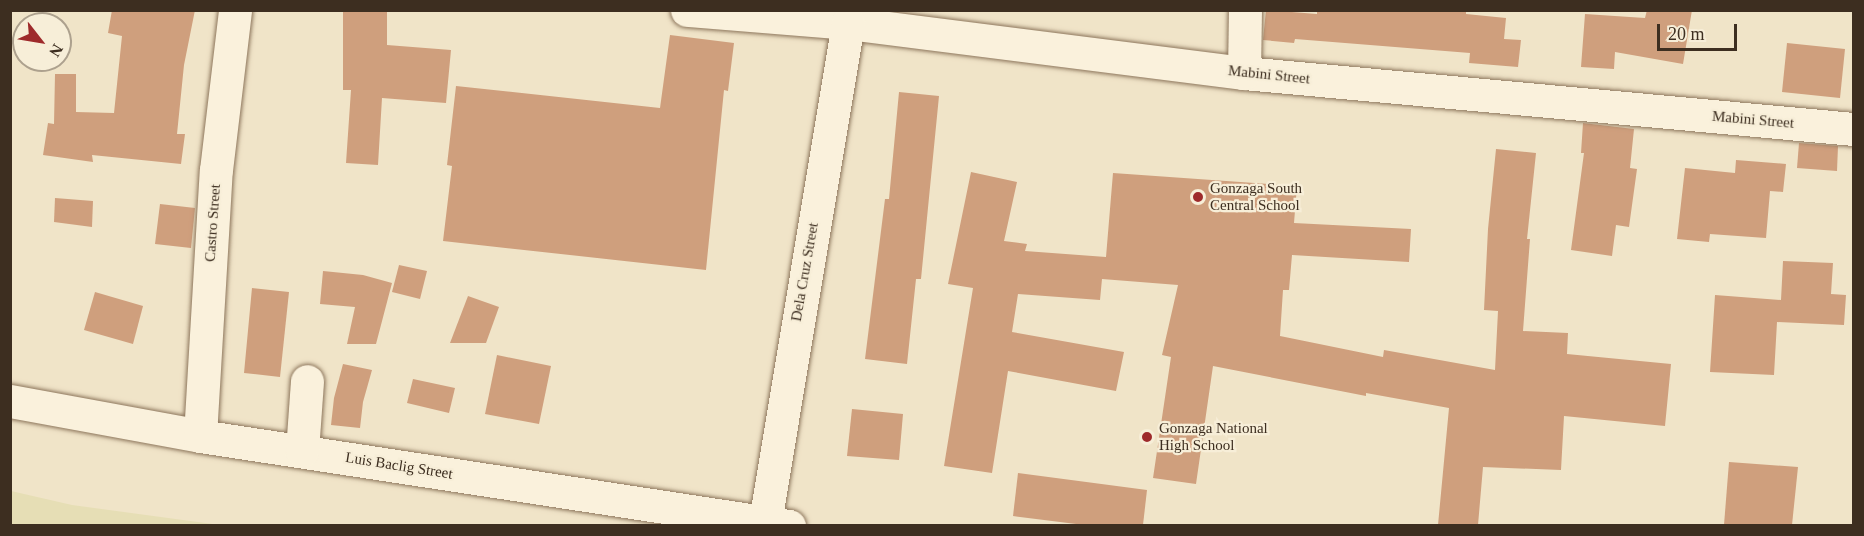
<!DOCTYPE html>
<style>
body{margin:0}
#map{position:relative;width:1864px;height:536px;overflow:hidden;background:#f0e4c8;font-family:"Times New Roman",serif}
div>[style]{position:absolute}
.farmland>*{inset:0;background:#e6deb5}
.building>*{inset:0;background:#cf9f7d}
.roads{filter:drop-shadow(0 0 2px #8d765c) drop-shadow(0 0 2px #8d765c)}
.minor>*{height:33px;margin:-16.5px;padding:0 16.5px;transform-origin:16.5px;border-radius:16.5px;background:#faf1dc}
.dots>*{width:16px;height:16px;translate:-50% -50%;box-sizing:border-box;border:3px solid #f7eed8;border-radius:50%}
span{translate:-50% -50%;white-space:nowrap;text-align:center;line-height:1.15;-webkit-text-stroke:4.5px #f7eed8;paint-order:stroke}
.street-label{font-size:15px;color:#3d2e20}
.poi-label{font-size:15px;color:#3d2e20}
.left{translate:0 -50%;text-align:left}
.frame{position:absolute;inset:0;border:12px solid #3d2e20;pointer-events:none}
.north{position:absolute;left:12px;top:12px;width:60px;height:60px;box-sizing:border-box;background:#f7eed8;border:2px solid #ada18e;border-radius:50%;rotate:121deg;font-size:16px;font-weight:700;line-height:24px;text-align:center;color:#3d2e20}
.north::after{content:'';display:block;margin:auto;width:21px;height:27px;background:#9e2a2b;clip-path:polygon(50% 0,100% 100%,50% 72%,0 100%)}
.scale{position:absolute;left:1657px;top:24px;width:80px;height:27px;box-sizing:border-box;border:3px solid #3d2e20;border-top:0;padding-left:8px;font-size:18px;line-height:21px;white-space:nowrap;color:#3d2e20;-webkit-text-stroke:4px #f7eed8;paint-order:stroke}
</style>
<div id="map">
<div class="farmland">
<i style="clip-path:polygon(11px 491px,72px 505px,220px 525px,11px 525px)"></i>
</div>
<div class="building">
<i style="clip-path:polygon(112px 10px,195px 10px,184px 65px,177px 134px,185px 134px,181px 164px,92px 155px,93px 162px,43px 155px,48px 123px,54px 124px,55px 74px,76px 74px,76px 112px,114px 113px,122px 36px,108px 33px)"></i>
<i style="clip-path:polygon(343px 10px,387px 10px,387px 45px,451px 50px,446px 103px,382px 98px,378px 165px,346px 163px,351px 90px,343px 90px)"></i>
<i style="clip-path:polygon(1266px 10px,1317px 14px,1317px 10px,1466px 10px,1466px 14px,1506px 18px,1504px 39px,1521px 40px,1518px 67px,1469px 63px,1470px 53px,1295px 39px,1294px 43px,1263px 40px)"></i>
<i style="clip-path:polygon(1647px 10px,1692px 10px,1683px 64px,1615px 52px,1614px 69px,1581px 67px,1585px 14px,1645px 18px)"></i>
<i style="clip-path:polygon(670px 35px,734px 43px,728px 91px,724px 90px,706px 270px,443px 241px,452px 166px,447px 165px,456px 86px,660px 108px)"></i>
<i style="clip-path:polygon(1787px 43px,1845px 49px,1840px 98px,1782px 92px)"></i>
<i style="clip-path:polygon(899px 92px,939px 96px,921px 279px,916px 279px,907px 364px,865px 359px,885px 199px,889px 199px)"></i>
<i style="clip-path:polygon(1583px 123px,1634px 129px,1630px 168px,1637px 169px,1629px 227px,1616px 225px,1612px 256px,1571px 250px,1584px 153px,1581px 153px)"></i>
<i style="clip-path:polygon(1799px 143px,1838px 146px,1837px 171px,1797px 168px)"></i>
<i style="clip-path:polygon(1496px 149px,1536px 153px,1527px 239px,1530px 239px,1523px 331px,1568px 333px,1567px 354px,1671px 364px,1665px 426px,1564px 416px,1561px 470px,1483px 467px,1478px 525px,1438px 525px,1449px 408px,1366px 393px,1366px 396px,1213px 366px,1196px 484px,1153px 478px,1171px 357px,1162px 355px,1178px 285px,1102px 279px,1100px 300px,1018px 294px,1012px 332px,1124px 352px,1116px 391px,1008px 371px,992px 473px,944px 466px,973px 288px,948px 284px,971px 172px,1017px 182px,1004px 241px,1027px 244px,1025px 251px,1106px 257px,1113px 173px,1297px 186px,1294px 223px,1411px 229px,1409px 262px,1292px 255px,1289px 290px,1283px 290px,1280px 336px,1383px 357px,1384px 350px,1495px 370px,1498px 311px,1484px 310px,1488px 229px)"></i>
<i style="clip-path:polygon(1736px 160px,1786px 164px,1783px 192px,1770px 191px,1766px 238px,1710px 234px,1709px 242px,1677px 239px,1685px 168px,1735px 173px)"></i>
<i style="clip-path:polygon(55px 198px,93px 201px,92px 227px,54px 222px)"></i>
<i style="clip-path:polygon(160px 204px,195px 208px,191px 248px,155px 244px)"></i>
<i style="clip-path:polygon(1783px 261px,1833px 263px,1831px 294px,1846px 295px,1844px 325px,1777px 322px,1774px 375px,1710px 372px,1715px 295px,1781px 300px)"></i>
<i style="clip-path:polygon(399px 265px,427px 271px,420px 299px,392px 292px)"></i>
<i style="clip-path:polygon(323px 271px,363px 275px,392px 283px,376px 344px,347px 344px,355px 307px,320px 304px)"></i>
<i style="clip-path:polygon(252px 288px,289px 292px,280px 377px,244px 373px)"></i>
<i style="clip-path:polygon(95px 292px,143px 306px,133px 344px,84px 330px)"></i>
<i style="clip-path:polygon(468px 296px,499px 307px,486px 343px,450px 343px)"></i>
<i style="clip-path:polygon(497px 355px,551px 366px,539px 424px,485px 414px)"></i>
<i style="clip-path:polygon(343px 364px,372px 370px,363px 402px,360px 428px,331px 425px,334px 398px)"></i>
<i style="clip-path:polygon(413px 379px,455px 388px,449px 413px,407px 403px)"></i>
<i style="clip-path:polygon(852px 409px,903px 414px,899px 460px,847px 456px)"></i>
<i style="clip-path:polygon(1729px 462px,1798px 467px,1792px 525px,1724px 525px)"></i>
<i style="clip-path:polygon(1018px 473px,1147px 490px,1143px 525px,1084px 525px,1013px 516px)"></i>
</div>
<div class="roads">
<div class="minor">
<i style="left:687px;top:10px;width:162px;rotate:4.6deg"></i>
<i style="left:848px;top:23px;width:399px;rotate:7.2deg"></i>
<i style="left:1244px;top:73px;width:613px;rotate:5.25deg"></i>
<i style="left:1244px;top:73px;width:63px;rotate:-89.1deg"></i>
<i style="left:10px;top:401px;width:193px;rotate:10.4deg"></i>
<i style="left:200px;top:436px;width:596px;rotate:8.69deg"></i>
<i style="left:200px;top:436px;width:266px;rotate:-86.6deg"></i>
<i style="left:216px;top:170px;width:161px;rotate:-83.2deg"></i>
<i style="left:302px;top:451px;width:70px;rotate:-85.9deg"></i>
<i style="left:765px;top:522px;width:506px;rotate:-80.56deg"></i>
</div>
</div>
<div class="dots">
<i style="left:1198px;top:197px;background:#9e2a2b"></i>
<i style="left:1147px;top:437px;background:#9e2a2b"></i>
</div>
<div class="street-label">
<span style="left:1269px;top:75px;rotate:6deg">Mabini Street</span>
<span style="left:1753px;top:120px;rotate:5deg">Mabini Street</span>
<span style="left:213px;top:223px;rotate:-86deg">Castro Street</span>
<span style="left:805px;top:272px;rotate:-80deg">Dela Cruz Street</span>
<span style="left:399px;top:466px;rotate:9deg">Luis Baclig Street</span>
</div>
<div class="poi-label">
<span class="left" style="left:1210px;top:197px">Gonzaga South<br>Central School</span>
<span class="left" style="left:1159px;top:437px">Gonzaga National<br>High School</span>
</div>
<div class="frame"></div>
<div class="north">N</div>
<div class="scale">20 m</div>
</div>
